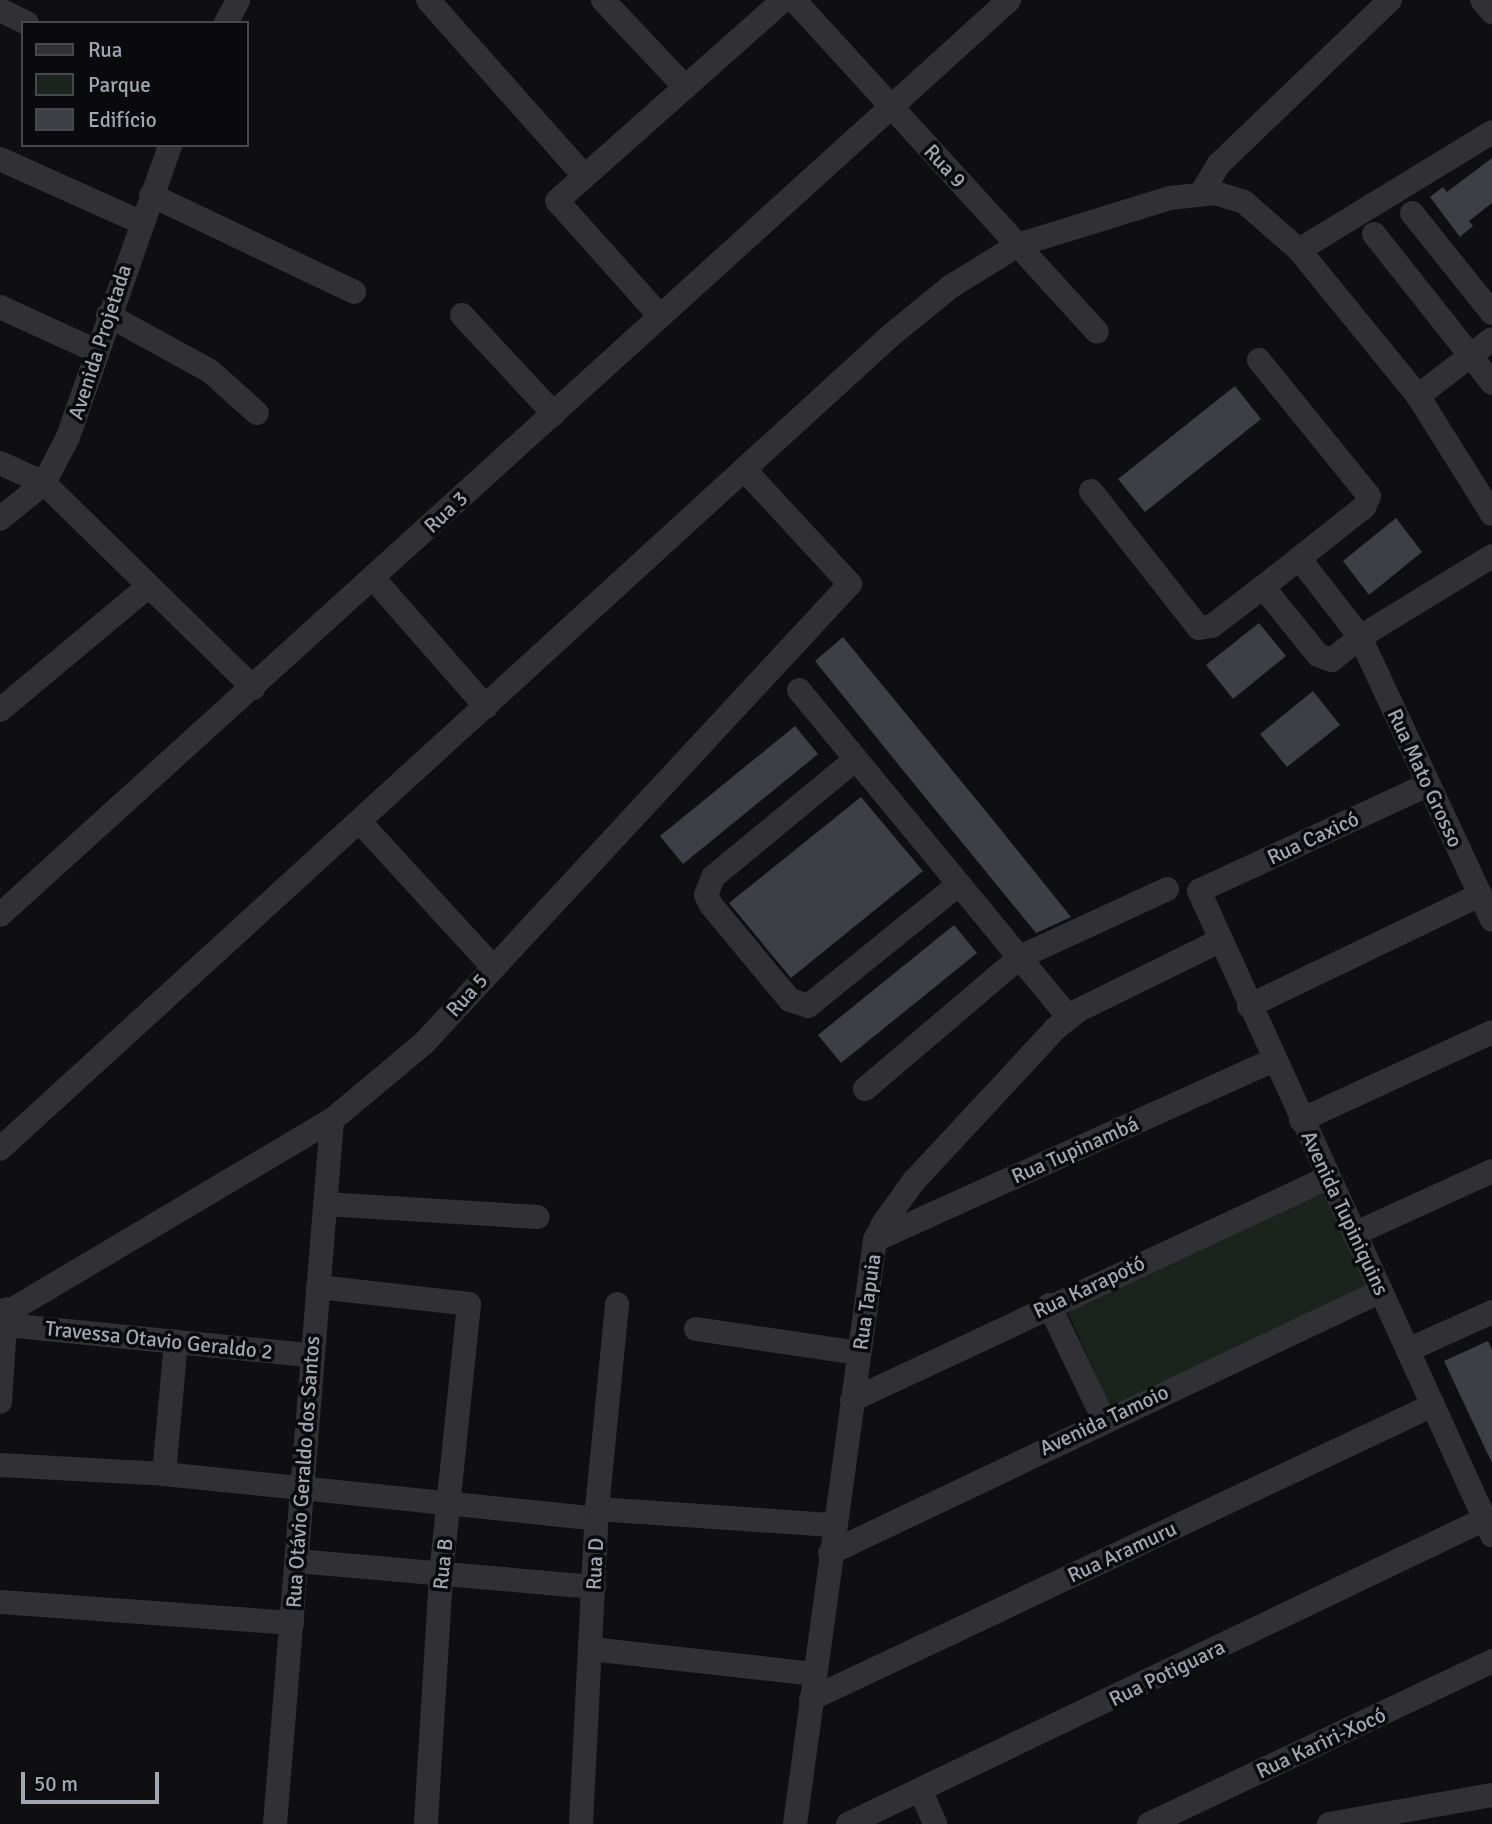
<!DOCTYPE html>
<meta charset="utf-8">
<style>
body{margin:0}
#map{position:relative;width:1492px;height:1824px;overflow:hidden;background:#0f0f11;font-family:Signika,sans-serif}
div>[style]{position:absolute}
.green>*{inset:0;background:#1c231d}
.building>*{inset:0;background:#3e3f44}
.minor>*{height:24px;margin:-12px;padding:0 12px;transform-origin:12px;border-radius:12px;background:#313135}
span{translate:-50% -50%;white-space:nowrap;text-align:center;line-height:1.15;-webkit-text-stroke:7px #0a0a0c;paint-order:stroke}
.street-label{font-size:21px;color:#a1a6b1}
.legend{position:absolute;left:21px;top:21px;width:228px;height:126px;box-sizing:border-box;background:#0a0a0c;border:2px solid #46484e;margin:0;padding:9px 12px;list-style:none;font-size:21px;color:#a1a6b1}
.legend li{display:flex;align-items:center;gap:14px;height:35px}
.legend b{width:35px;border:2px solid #46484e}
.scale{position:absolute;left:21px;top:1772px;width:138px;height:32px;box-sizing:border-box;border:4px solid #a1a6b1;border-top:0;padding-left:9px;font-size:21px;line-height:24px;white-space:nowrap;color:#a1a6b1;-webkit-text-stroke:5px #0a0a0c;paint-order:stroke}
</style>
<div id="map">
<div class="green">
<i style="clip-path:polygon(1323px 1189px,1368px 1284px,1111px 1408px,1065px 1306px)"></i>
</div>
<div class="building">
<i style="clip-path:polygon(1492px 158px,1492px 203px,1469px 221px,1473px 226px,1460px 237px,1430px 197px,1443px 187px,1447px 192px)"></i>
<i style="clip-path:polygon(1235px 386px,1261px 419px,1145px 512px,1118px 479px)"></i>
<i style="clip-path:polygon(1396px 518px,1422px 552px,1369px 595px,1343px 561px)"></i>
<i style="clip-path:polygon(1259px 623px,1286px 656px,1233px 699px,1206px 665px)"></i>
<i style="clip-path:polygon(843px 637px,993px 820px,1071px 917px,1036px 933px,893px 758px,815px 661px)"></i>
<i style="clip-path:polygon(1313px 691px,1340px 725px,1287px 767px,1260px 734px)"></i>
<i style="clip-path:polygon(795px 726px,818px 754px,683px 864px,660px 836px)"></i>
<i style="clip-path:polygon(861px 797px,923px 871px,791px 978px,729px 903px)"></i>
<i style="clip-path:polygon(954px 925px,977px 953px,841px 1063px,818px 1035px)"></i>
<i style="clip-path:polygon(1488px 1341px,1492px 1350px,1492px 1463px,1444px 1361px)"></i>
</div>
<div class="minor">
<i style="left:428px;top:0;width:235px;rotate:48.4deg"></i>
<i style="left:603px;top:0;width:120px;rotate:46.7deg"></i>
<i style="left:794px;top:0;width:449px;rotate:47.6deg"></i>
<i style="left:1482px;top:0;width:16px;rotate:50deg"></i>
<i style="left:0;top:10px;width:30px;rotate:26deg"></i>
<i style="left:226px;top:23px;width:26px;rotate:-62deg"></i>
<i style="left:0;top:159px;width:154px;rotate:24.2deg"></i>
<i style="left:1202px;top:192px;width:33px;rotate:-59deg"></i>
<i style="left:1219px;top:164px;width:237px;rotate:-43.8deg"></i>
<i style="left:151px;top:195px;width:225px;rotate:25.5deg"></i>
<i style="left:1412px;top:213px;width:128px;rotate:51.3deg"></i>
<i style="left:1374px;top:234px;width:190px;rotate:51.6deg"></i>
<i style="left:1299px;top:250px;width:226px;rotate:-31.4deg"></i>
<i style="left:0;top:307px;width:106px;rotate:24.6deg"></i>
<i style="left:108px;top:315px;width:116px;rotate:28.8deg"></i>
<i style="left:210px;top:371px;width:63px;rotate:41.8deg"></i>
<i style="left:462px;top:315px;width:135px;rotate:47.1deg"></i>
<i style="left:660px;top:316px;width:154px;rotate:-131.8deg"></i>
<i style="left:557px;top:201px;width:302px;rotate:-41.6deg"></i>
<i style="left:1418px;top:396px;width:93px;rotate:-37.6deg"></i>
<i style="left:0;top:463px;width:48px;rotate:24.4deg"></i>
<i style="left:44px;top:483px;width:293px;rotate:44.4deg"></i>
<i style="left:1091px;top:491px;width:174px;rotate:51.8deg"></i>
<i style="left:1199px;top:628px;width:13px;rotate:-9deg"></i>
<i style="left:1212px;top:626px;width:64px;rotate:-37.4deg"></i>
<i style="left:1263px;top:587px;width:129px;rotate:-38.4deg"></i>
<i style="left:1364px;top:507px;width:12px;rotate:-66deg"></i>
<i style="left:1369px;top:496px;width:175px;rotate:-129deg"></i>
<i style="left:0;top:519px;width:57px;rotate:-39.3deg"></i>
<i style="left:44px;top:483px;width:52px;rotate:-62.4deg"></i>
<i style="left:68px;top:437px;width:309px;rotate:-70.7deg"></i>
<i style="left:1299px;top:558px;width:100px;rotate:52.3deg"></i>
<i style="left:1360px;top:637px;width:312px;rotate:65deg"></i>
<i style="left:374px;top:579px;width:170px;rotate:48.8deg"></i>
<i style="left:1263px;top:587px;width:87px;rotate:51deg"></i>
<i style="left:1318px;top:655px;width:15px;rotate:20deg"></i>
<i style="left:1332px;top:660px;width:36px;rotate:-39deg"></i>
<i style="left:1360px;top:637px;width:155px;rotate:-31.5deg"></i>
<i style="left:799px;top:690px;width:424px;rotate:50.5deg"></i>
<i style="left:0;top:710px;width:194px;rotate:-39.8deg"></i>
<i style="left:856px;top:759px;width:185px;rotate:140.5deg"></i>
<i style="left:713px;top:877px;width:19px;rotate:111deg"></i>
<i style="left:706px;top:895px;width:11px;rotate:63deg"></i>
<i style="left:711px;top:905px;width:124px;rotate:50.3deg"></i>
<i style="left:790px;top:1000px;width:19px;rotate:18deg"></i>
<i style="left:808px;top:1006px;width:194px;rotate:-38.9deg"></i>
<i style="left:1427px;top:785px;width:251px;rotate:155.1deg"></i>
<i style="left:1199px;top:891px;width:708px;rotate:65.54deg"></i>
<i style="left:360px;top:822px;width:197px;rotate:47.5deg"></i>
<i style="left:0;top:915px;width:1362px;rotate:-42.2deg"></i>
<i style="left:1249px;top:1006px;width:256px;rotate:-25.7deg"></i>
<i style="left:865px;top:1089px;width:204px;rotate:-40.4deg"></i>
<i style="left:1020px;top:957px;width:162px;rotate:-24.8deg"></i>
<i style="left:1301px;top:1120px;width:210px;rotate:-24.7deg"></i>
<i style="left:0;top:1149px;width:1205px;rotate:-42.41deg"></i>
<i style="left:890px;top:336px;width:77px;rotate:-39.2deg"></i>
<i style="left:950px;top:287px;width:80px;rotate:-31.7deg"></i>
<i style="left:1018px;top:245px;width:159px;rotate:-17.2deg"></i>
<i style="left:1170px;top:198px;width:45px;rotate:-6.3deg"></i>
<i style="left:1215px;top:193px;width:30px;rotate:17deg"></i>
<i style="left:1244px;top:202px;width:73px;rotate:41.1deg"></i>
<i style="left:1299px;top:250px;width:188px;rotate:50.8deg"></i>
<i style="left:1418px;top:396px;width:139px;rotate:57.9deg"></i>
<i style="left:325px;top:1204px;width:213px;rotate:3.5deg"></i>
<i style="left:1354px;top:1234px;width:152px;rotate:-24.5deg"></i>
<i style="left:875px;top:1240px;width:438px;rotate:-24.3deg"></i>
<i style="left:318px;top:1287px;width:152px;rotate:6.4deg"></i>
<i style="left:469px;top:1304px;width:273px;rotate:95.9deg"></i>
<i style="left:441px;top:1576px;width:248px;rotate:93.5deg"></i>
<i style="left:1049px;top:1305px;width:127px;rotate:64.4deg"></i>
<i style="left:8px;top:1312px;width:377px;rotate:-30.7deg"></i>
<i style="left:332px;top:1120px;width:120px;rotate:-39.9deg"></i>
<i style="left:424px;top:1043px;width:626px;rotate:-47.14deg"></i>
<i style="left:850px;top:584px;width:156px;rotate:-132.7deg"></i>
<i style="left:7px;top:1325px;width:304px;rotate:5.7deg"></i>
<i style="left:696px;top:1329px;width:165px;rotate:8.4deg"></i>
<i style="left:1408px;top:1350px;width:92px;rotate:-24.3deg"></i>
<i style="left:852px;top:1400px;width:524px;rotate:-25.05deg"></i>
<i style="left:0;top:1402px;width:93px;rotate:-86.3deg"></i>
<i style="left:0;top:1465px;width:164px;rotate:3.1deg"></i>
<i style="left:164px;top:1474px;width:435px;rotate:5.9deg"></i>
<i style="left:164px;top:1474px;width:133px;rotate:-84.8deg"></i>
<i style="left:597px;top:1509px;width:238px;rotate:3.9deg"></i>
<i style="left:830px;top:1553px;width:610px;rotate:-25.43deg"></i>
<i style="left:297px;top:1561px;width:298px;rotate:5deg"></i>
<i style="left:0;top:1602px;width:293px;rotate:4.1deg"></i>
<i style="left:591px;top:1649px;width:223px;rotate:6.4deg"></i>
<i style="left:811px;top:1699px;width:688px;rotate:-25.3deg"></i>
<i style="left:921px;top:1792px;width:35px;rotate:66deg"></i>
<i style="left:275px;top:1824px;width:706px;rotate:-85.37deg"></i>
<i style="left:581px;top:1824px;width:315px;rotate:-87.1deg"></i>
<i style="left:597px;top:1509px;width:206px;rotate:-84.4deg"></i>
<i style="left:795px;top:1824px;width:589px;rotate:-82.2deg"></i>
<i style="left:875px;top:1240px;width:18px;rotate:-63deg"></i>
<i style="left:883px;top:1224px;width:52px;rotate:-54.5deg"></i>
<i style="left:913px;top:1182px;width:210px;rotate:-47.1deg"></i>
<i style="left:1056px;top:1028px;width:29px;rotate:-38deg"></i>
<i style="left:1079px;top:1010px;width:156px;rotate:-26.2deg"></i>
<i style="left:848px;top:1824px;width:706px;rotate:-25.59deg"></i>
<i style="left:1149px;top:1824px;width:380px;rotate:-25.4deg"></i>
<i style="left:1329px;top:1824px;width:166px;rotate:-10.1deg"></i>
</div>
<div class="street-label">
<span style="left:945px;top:166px;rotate:47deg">Rua 9</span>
<span style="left:100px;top:342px;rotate:-72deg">Avenida Projetada</span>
<span style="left:446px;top:512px;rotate:-43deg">Rua 3</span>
<span style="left:1425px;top:778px;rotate:65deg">Rua Mato Grosso</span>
<span style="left:1313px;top:838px;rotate:-25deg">Rua Caxicó</span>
<span style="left:467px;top:995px;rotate:-48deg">Rua 5</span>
<span style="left:1075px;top:1150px;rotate:-24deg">Rua Tupinambá</span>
<span style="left:1345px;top:1213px;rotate:65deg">Avenida Tupiniquins</span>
<span style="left:1089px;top:1287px;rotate:-25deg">Rua Karapotó</span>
<span style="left:867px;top:1302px;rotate:-82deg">Rua Tapuia</span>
<span style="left:159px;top:1340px;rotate:6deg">Travessa Otavio Geraldo 2</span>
<span style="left:1104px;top:1420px;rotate:-25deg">Avenida Tamoio</span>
<span style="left:303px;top:1472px;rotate:-86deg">Rua Otávio Geraldo dos Santos</span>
<span style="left:1122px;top:1552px;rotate:-25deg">Rua Aramuru</span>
<span style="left:443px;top:1564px;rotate:-84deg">Rua B</span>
<span style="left:595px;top:1564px;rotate:-87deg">Rua D</span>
<span style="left:1167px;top:1673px;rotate:-26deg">Rua Potiguara</span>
<span style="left:1321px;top:1743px;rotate:-25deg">Rua Kariri-Xocó</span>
</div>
<ul class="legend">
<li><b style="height:9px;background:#313135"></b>Rua</li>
<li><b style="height:19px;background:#1c231d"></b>Parque</li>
<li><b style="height:19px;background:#3e3f44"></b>Edifício</li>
</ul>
<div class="scale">50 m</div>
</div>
